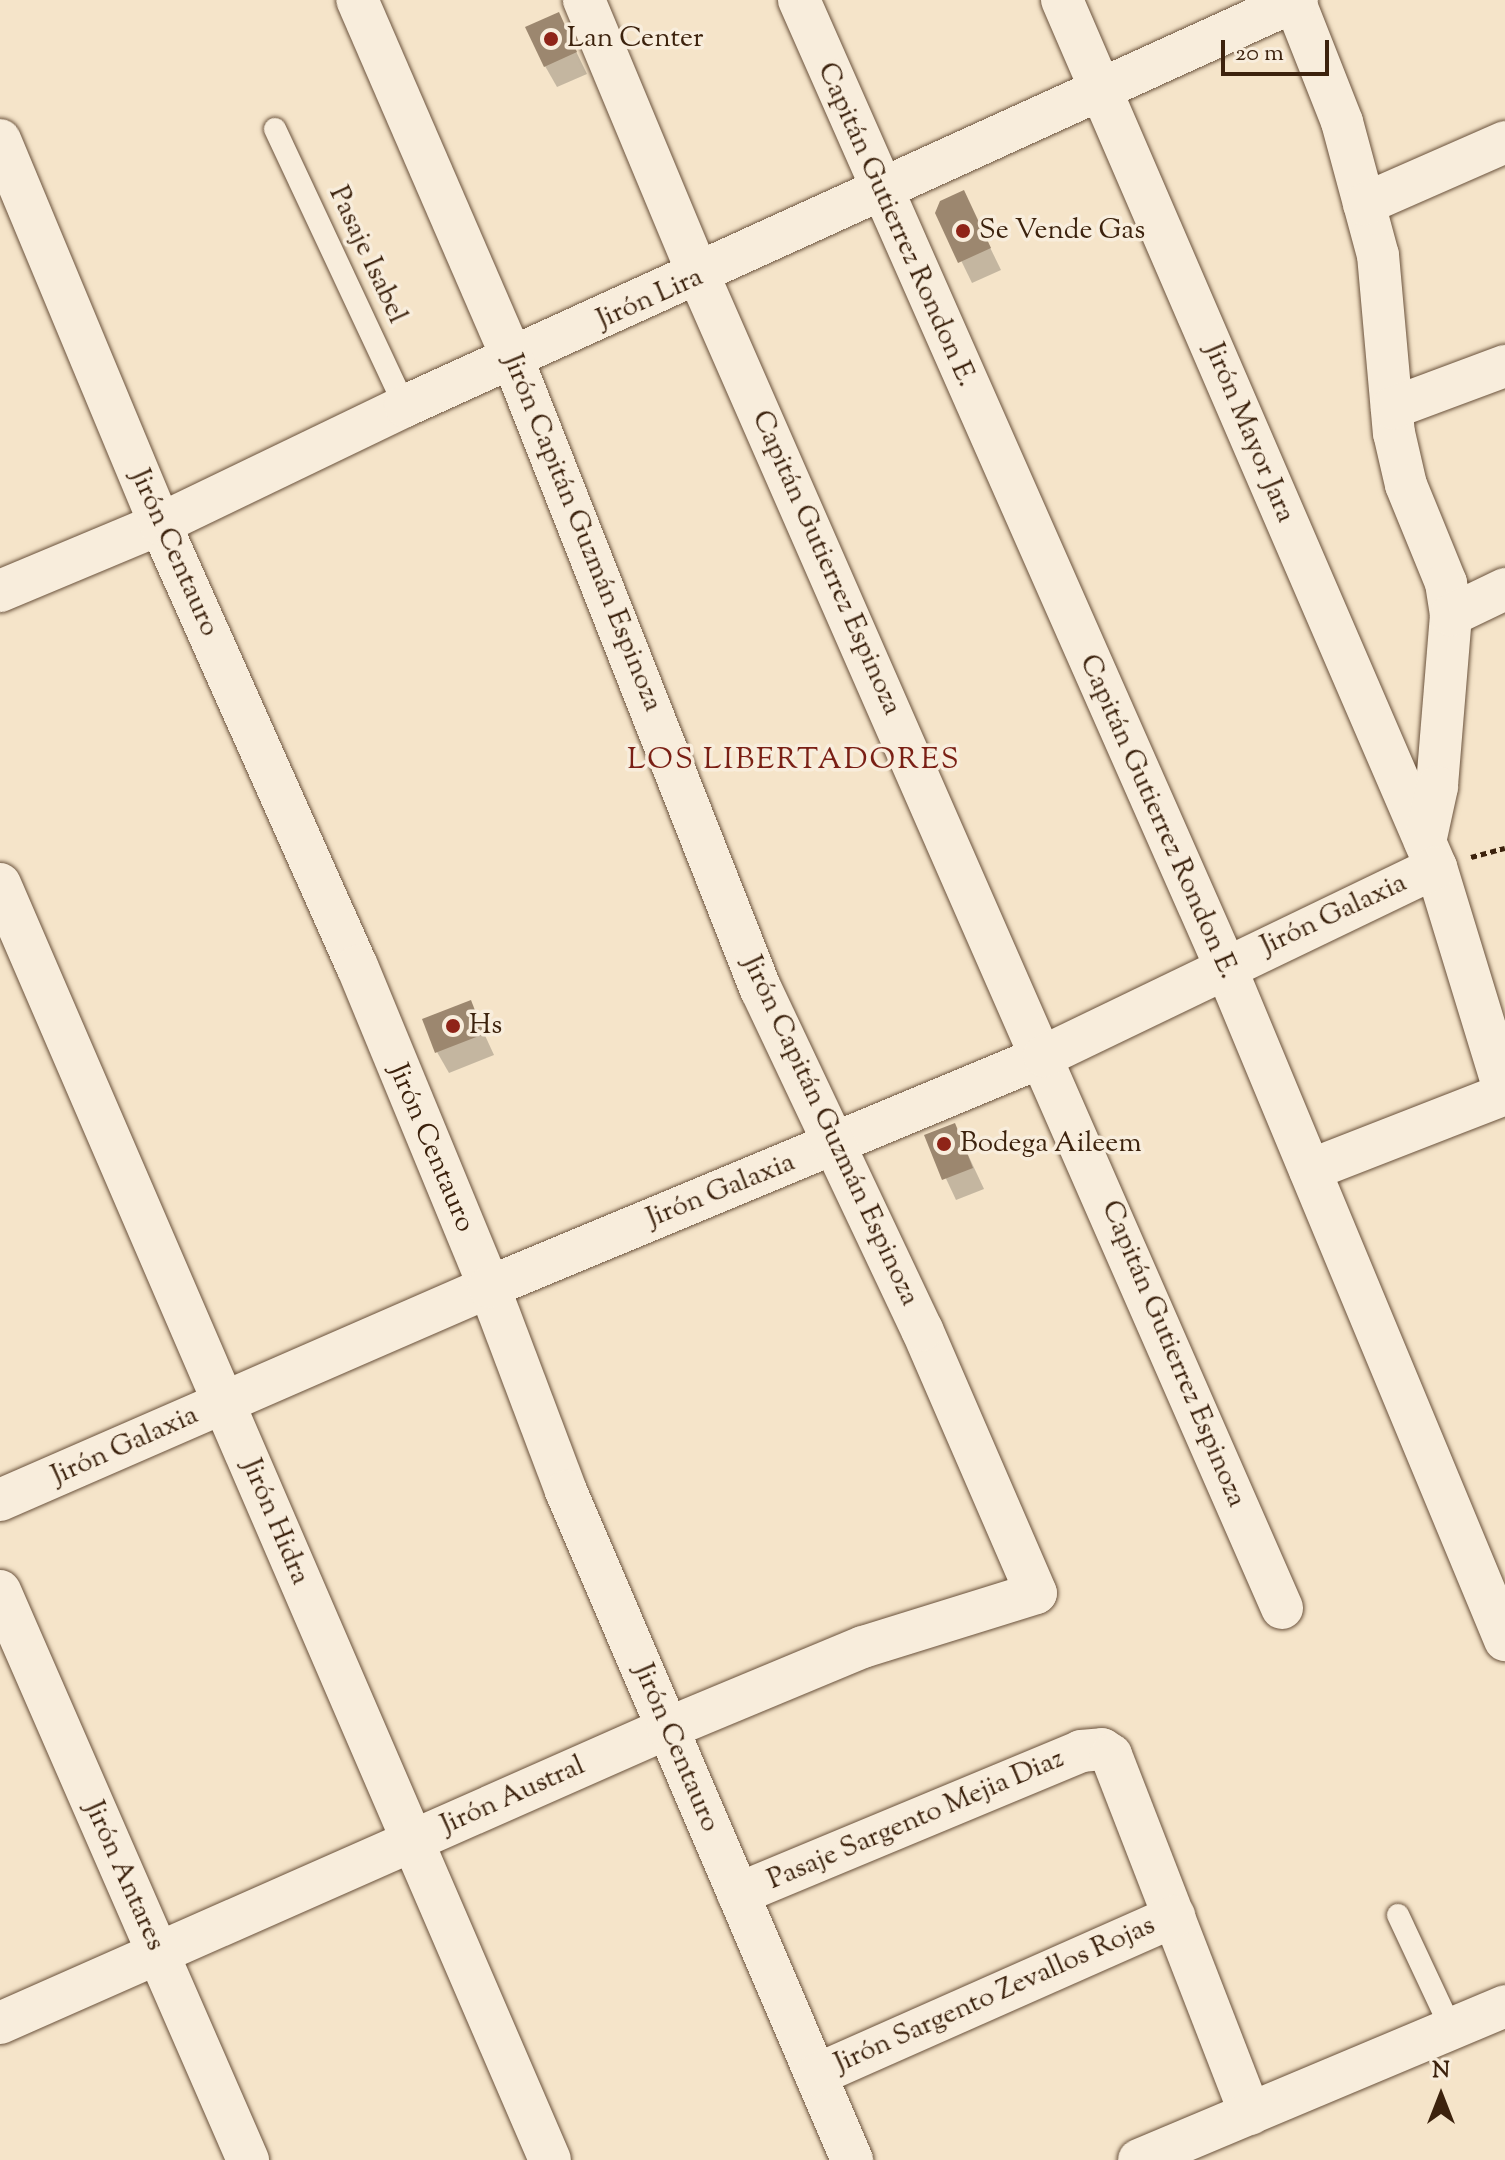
<!DOCTYPE html>
<meta charset="utf-8">
<style>
body{margin:0}
#map{position:relative;width:1505px;height:2160px;overflow:hidden;background:#f5e4c9;font-family:"Sorts Mill Goudy",serif}
div>[style]{position:absolute}
.shadow>*{inset:0;background:#0003}
.building>*{inset:0;background:#9c876f}
.path>*{height:5px;margin-top:-2.5px;transform-origin:0;background:repeating-linear-gradient(90deg,#3c220d 0 6px,transparent 0 10px)}
.roads{filter:drop-shadow(0 0 2px #6a523c) drop-shadow(0 0 2px #6a523c)}
.lane>*{height:22px;margin:-11px;padding:0 11px;transform-origin:11px;border-radius:11px;background:#f8eddc}
.street>*{height:42px;margin:-21px;padding:0 21px;transform-origin:21px;border-radius:21px;background:#f8eddc}
.dots>*{width:22px;height:22px;translate:-50% -50%;box-sizing:border-box;border:4px solid #f8eddc;border-radius:50%}
span{translate:-50% -50%;white-space:nowrap;text-align:center;line-height:1.15;-webkit-text-stroke:7px #f8eddc;paint-order:stroke}
.poi-label{font-size:28px;color:#3c220d}
.left{translate:0 -50%;text-align:left}
.street-label{font-size:28px;color:#3c220d}
.neighbourhood-label{font-size:30px;color:#7a1f14;letter-spacing:2px}
.north{position:absolute;left:1401px;top:2056px;width:80px;height:80px;-webkit-text-stroke:6px #f8eddc;paint-order:stroke;rotate:0deg;font-size:22px;font-weight:700;line-height:32px;text-align:center;color:#3c220d}
.north::after{content:'';display:block;margin:auto;width:28px;height:36px;background:#3c220d;clip-path:polygon(50% 0,100% 100%,50% 72%,0 100%)}
.scale{position:absolute;left:1221px;top:40px;width:108px;height:36px;box-sizing:border-box;border:4px solid #3c220d;border-top:0;padding-left:10px;font-size:24px;line-height:28px;white-space:nowrap;color:#3c220d;-webkit-text-stroke:6px #f8eddc;paint-order:stroke}
</style>
<div id="map">
<div class="shadow">
<i style="clip-path:polygon(558px 14px,587px 74px,557px 87px,545px 66px)"></i>
<i style="clip-path:polygon(963px 192px,1001px 270px,972px 283px,938px 213px)"></i>
<i style="clip-path:polygon(470px 1003px,494px 1055px,449px 1073px,437px 1052px)"></i>
<i style="clip-path:polygon(954px 1125px,984px 1189px,956px 1200px,926px 1136px)"></i>
</div>
<div class="building">
<i style="clip-path:polygon(559px 12px,577px 52px,544px 67px,525px 27px)"></i>
<i style="clip-path:polygon(964px 190px,991px 248px,958px 263px,935px 213px,940px 201px)"></i>
<i style="clip-path:polygon(471px 1000px,484px 1034px,435px 1053px,422px 1019px)"></i>
<i style="clip-path:polygon(955px 1123px,973px 1168px,942px 1180px,924px 1135px)"></i>
</div>
<div class="path">
<i style="left:1471px;top:857px;width:35px;rotate:-15deg"></i>
</div>
<div class="roads">
<div class="lane">
<i style="left:275px;top:129px;width:306px;rotate:64.9deg"></i>
<i style="left:1398px;top:1915px;width:125px;rotate:64.9deg"></i>
</div>
<div class="street">
<i style="left:584px;top:0;width:299px;rotate:67.4deg"></i>
<i style="left:699px;top:276px;width:1454px;rotate:66.36deg"></i>
<i style="left:799px;top:0;width:1056px;rotate:66.2deg"></i>
<i style="left:1225px;top:966px;width:730px;rotate:67.44deg"></i>
<i style="left:1062px;top:0;width:944px;rotate:66.67deg"></i>
<i style="left:1436px;top:867px;width:236px;rotate:73deg"></i>
<i style="left:1294px;top:0;width:131px;rotate:68.5deg"></i>
<i style="left:1342px;top:122px;width:138px;rotate:74.9deg"></i>
<i style="left:1378px;top:255px;width:179px;rotate:84.9deg"></i>
<i style="left:1394px;top:433px;width:53px;rotate:77deg"></i>
<i style="left:1406px;top:485px;width:106px;rotate:67.8deg"></i>
<i style="left:1446px;top:583px;width:32px;rotate:81deg"></i>
<i style="left:1451px;top:615px;width:173px;rotate:94.7deg"></i>
<i style="left:1437px;top:787px;width:56px;rotate:102.3deg"></i>
<i style="left:0;top:140px;width:416px;rotate:67.4deg"></i>
<i style="left:160px;top:524px;width:484px;rotate:66deg"></i>
<i style="left:357px;top:966px;width:347px;rotate:67.6deg"></i>
<i style="left:489px;top:1287px;width:218px;rotate:69.3deg"></i>
<i style="left:566px;top:1491px;width:728px;rotate:66.85deg"></i>
<i style="left:1364px;top:204px;width:154px;rotate:-23.7deg"></i>
<i style="left:1392px;top:408px;width:121px;rotate:-20.4deg"></i>
<i style="left:0;top:591px;width:173px;rotate:-22.7deg"></i>
<i style="left:160px;top:524px;width:272px;rotate:-25.7deg"></i>
<i style="left:405px;top:406px;width:980px;rotate:-24.47deg"></i>
<i style="left:1451px;top:615px;width:60px;rotate:-25.7deg"></i>
<i style="left:0;top:884px;width:1389px;rotate:66.68deg"></i>
<i style="left:1310px;top:1170px;width:209px;rotate:-21.3deg"></i>
<i style="left:0;top:1500px;width:533px;rotate:-23.54deg"></i>
<i style="left:489px;top:1287px;width:601px;rotate:-22.6deg"></i>
<i style="left:1044px;top:1056px;width:435px;rotate:-25.7deg"></i>
<i style="left:0;top:1591px;width:621px;rotate:66.45deg"></i>
<i style="left:738px;top:1894px;width:372px;rotate:-22.6deg"></i>
<i style="left:1081px;top:1751px;width:21px;rotate:-5deg"></i>
<i style="left:1102px;top:1749px;width:11px;rotate:34deg"></i>
<i style="left:1111px;top:1755px;width:385px;rotate:68.8deg"></i>
<i style="left:0;top:2023px;width:730px;rotate:-23.83deg"></i>
<i style="left:668px;top:1728px;width:211px;rotate:-22.6deg"></i>
<i style="left:863px;top:1647px;width:181px;rotate:-17.3deg"></i>
<i style="left:1036px;top:1593px;width:287px;rotate:-113.4deg"></i>
<i style="left:922px;top:1330px;width:376px;rotate:-115.3deg"></i>
<i style="left:761px;top:990px;width:677px;rotate:-111.49deg"></i>
<i style="left:513px;top:360px;width:392px;rotate:-113.4deg"></i>
<i style="left:816px;top:2075px;width:392px;rotate:-23.9deg"></i>
<i style="left:1139px;top:2160px;width:397px;rotate:-22.8deg"></i>
</div>
</div>
<div class="dots">
<i style="left:551px;top:39px;background:#8f2418"></i>
<i style="left:963px;top:231px;background:#8f2418"></i>
<i style="left:453px;top:1026px;background:#8f2418"></i>
<i style="left:944px;top:1144px;background:#8f2418"></i>
</div>
<div class="poi-label">
<span class="left" style="left:567px;top:39px">Lan Center</span>
<span class="left" style="left:979px;top:231px">Se Vende Gas</span>
<span class="left" style="left:469px;top:1026px">Hs</span>
<span class="left" style="left:960px;top:1144px">Bodega Aileem</span>
</div>
<div class="street-label">
<span style="left:896px;top:225px;rotate:66deg">Capitán Gutierrez Rondon E.</span>
<span style="left:367px;top:255px;rotate:65deg">Pasaje Isabel</span>
<span style="left:650px;top:299px;rotate:-24deg">Jirón Lira</span>
<span style="left:1249px;top:433px;rotate:67deg">Jirón Mayor Jara</span>
<span style="left:582px;top:533px;rotate:68deg">Jirón Capitán Guzmán Espinoza</span>
<span style="left:174px;top:553px;rotate:66deg">Jirón Centauro</span>
<span style="left:826px;top:563px;rotate:66deg">Capitán Gutierrez Espinoza</span>
<span style="left:1158px;top:817px;rotate:66deg">Capitán Gutierrez Rondon E.</span>
<span style="left:1334px;top:915px;rotate:-25deg">Jirón Galaxia</span>
<span style="left:830px;top:1131px;rotate:65deg">Jirón Capitán Guzmán Espinoza</span>
<span style="left:431px;top:1148px;rotate:67deg">Jirón Centauro</span>
<span style="left:721px;top:1191px;rotate:-22deg">Jirón Galaxia</span>
<span style="left:1173px;top:1354px;rotate:67deg">Capitán Gutierrez Espinoza</span>
<span style="left:125px;top:1446px;rotate:-24deg">Jirón Galaxia</span>
<span style="left:275px;top:1522px;rotate:67deg">Jirón Hidra</span>
<span style="left:676px;top:1748px;rotate:67deg">Jirón Centauro</span>
<span style="left:513px;top:1796px;rotate:-24deg">Jirón Austral</span>
<span style="left:916px;top:1820px;rotate:-23deg">Pasaje Sargento Mejia Diaz</span>
<span style="left:124px;top:1876px;rotate:66deg">Jirón Antares</span>
<span style="left:995px;top:1995px;rotate:-24deg">Jirón Sargento Zevallos Rojas</span>
</div>
<div class="neighbourhood-label">
<span style="left:794px;top:761px">LOS LIBERTADORES</span>
</div>
<div class="north">N</div>
<div class="scale">20 m</div>
</div>
